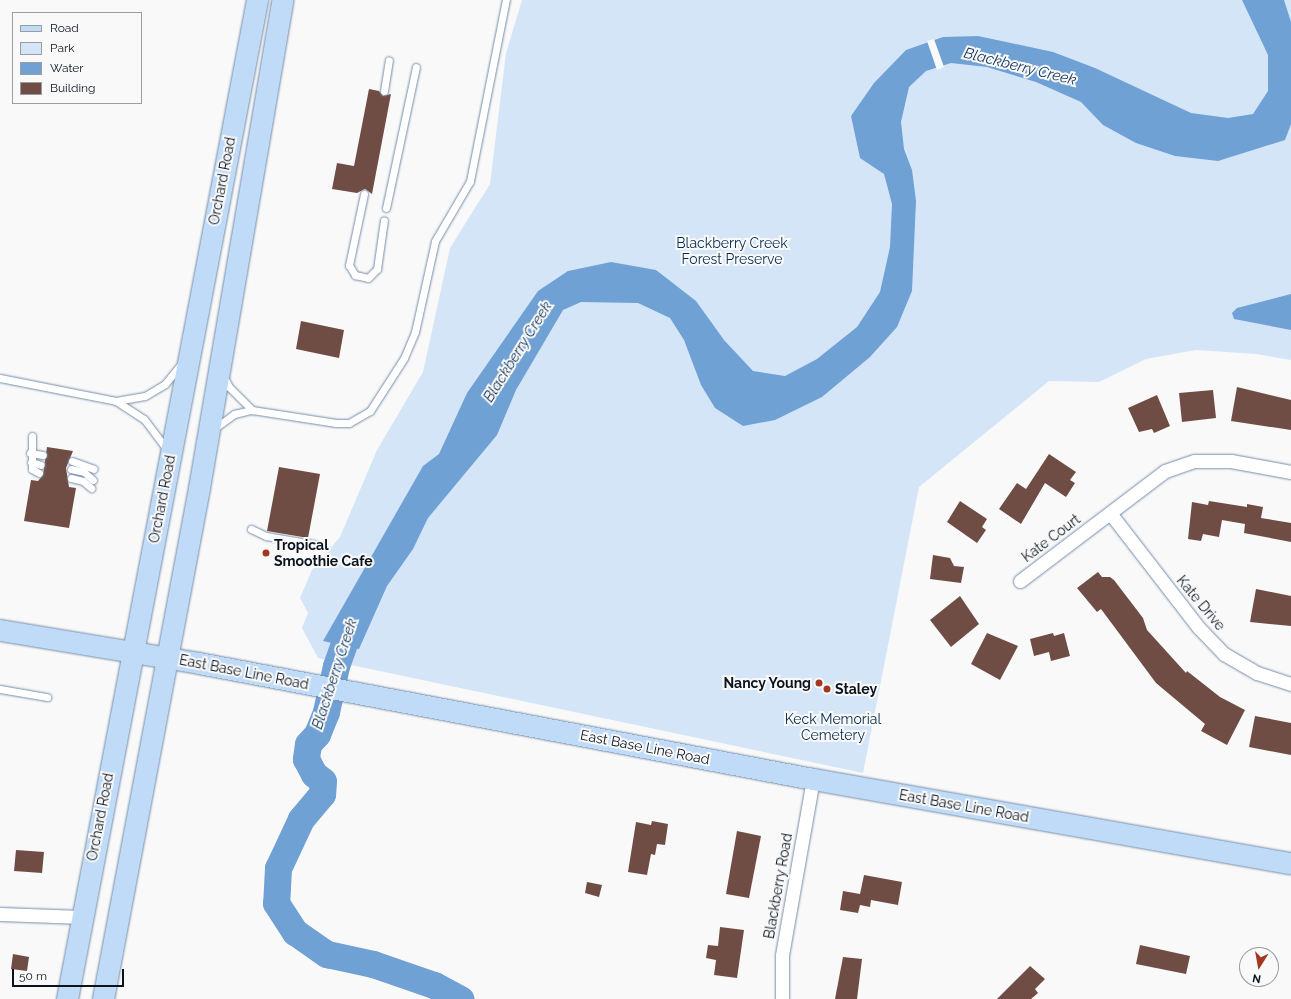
<!DOCTYPE html>
<style>
body{margin:0}
#map{position:relative;width:1291px;height:999px;overflow:hidden;background:#f9f9f9;font-family:Raleway,sans-serif}
div>[style]{position:absolute}
.green>*{inset:0;background:#d4e5f7}
.water>*{inset:0;background:#70a1d5}
.pier>*{inset:0;background:#f9f9f9}
.river>*{height:27px;margin:-13.5px;padding:0 13.5px;transform-origin:13.5px;border-radius:13.5px;background:#70a1d5}
.building>*{inset:0;background:#704d44}
.roads{filter:drop-shadow(0 0 1px #758da8) drop-shadow(0 0 1px #758da8)}
.lane>*{height:7px;margin:-3.5px;padding:0 3.5px;transform-origin:3.5px;border-radius:3.5px;background:#fff}
.street>*{height:13px;margin:-6.5px;padding:0 6.5px;transform-origin:6.5px;border-radius:6.5px;background:#fff}
.primary>*{height:21px;margin:-10.5px;padding:0 10.5px;transform-origin:10.5px;border-radius:10.5px;background:#c0dbf8}
.dots>*{width:11px;height:11px;translate:-50% -50%;box-sizing:border-box;border:2px solid #f9f9f9;border-radius:50%}
span{translate:-50% -50%;white-space:nowrap;text-align:center;line-height:1.15;-webkit-text-stroke:4px #f9f9f9;paint-order:stroke}
.street-label{font-size:14px;color:#0b141e}
.park-label{font-size:14px;color:#062b4d}
.poi-label{font-size:14px;color:#0b141e;font-weight:700}
.left{translate:0 -50%;text-align:left}
.right{translate:-100% -50%;text-align:right}
.water-label{font-size:15px;color:#123558;font-style:italic}
.legend{position:absolute;left:12px;top:12px;width:130px;height:92px;box-sizing:border-box;background:#f9f9f9;border:1px solid #9a9da1;margin:0;padding:5px 7px;list-style:none;font-size:12px;color:#0b141e}
.legend li{display:flex;align-items:center;gap:8px;height:20px}
.legend b{width:20px;border:1px solid #9a9da1}
.north{position:absolute;left:1239px;top:947px;width:40px;height:40px;box-sizing:border-box;background:#f9f9f9;border:1px solid #9a9da1;border-radius:50%;rotate:191deg;font-size:11px;font-weight:700;line-height:16px;text-align:center;color:#0b141e}
.north::after{content:'';display:block;margin:auto;width:14px;height:18px;background:#a1381f;clip-path:polygon(50% 0,100% 100%,50% 72%,0 100%)}
.scale{position:absolute;left:12px;top:969px;width:112px;height:18px;box-sizing:border-box;border:2px solid #0b141e;border-top:0;padding-left:5px;font-size:12px;line-height:14px;white-space:nowrap;color:#0b141e;-webkit-text-stroke:3px #f9f9f9;paint-order:stroke}
</style>
<div id="map">
<div class="green">
<i style="clip-path:polygon(522px 0,1291px 0,1291px 360px,1256px 354px,1196px 350px,1146px 359px,1099px 382px,1049px 381px,919px 487px,863px 773px,318px 658px,302px 628px,308px 613px,300px 598px,312px 570px,340px 537px,377px 450px,423px 372px,450px 248px,490px 184px,506px 53px)"></i>
</div>
<div class="water">
<i style="clip-path:polygon(1242px 0,1284px 0,1291px 22px,1291px 124px,1285px 140px,1218px 161px,1175px 156px,1136px 143px,1103px 125px,1081px 102px,1036px 82px,987px 67px,951px 63px,926px 71px,909px 87px,901px 122px,904px 149px,912px 170px,916px 201px,912px 291px,897px 327px,870px 357px,822px 397px,775px 420px,743px 426px,715px 408px,701px 385px,684px 340px,670px 318px,638px 303px,581px 302px,563px 310px,516px 390px,497px 435px,428px 518px,413px 549px,387px 586px,359px 649px,323px 641px,423px 466px,439px 454px,467px 393px,538px 291px,568px 271px,611px 262px,656px 270px,696px 301px,724px 340px,753px 371px,785px 376px,817px 359px,857px 327px,880px 292px,890px 247px,892px 204px,884px 174px,860px 158px,851px 116px,874px 83px,906px 50px,943px 37px,978px 36px,1053px 52px,1095px 68px,1191px 113px,1228px 118px,1253px 114px,1268px 91px,1268px 55px)"></i>
<i style="clip-path:polygon(1291px 294px,1291px 330px,1234px 319px,1232px 313px,1237px 308px)"></i>
</div>
<div class="pier">
<i style="clip-path:polygon(934px 39px,944px 67px,937px 70px,927px 41px)"></i>
</div>
<div class="river">
<i style="left:356px;top:610px;width:59px;rotate:109.7deg"></i>
<i style="left:336px;top:666px;width:47px;rotate:102.3deg"></i>
<i style="left:326px;top:712px;width:24px;rotate:112deg"></i>
<i style="left:317px;top:734px;width:13px;rotate:132deg"></i>
<i style="left:308px;top:744px;width:15px;rotate:98deg"></i>
<i style="left:306px;top:759px;width:17px;rotate:62deg"></i>
<i style="left:314px;top:774px;width:11px;rotate:38deg"></i>
<i style="left:323px;top:781px;width:13px;rotate:94deg"></i>
<i style="left:322px;top:794px;width:33px;rotate:130deg"></i>
<i style="left:301px;top:819px;width:54px;rotate:115.1deg"></i>
<i style="left:278px;top:868px;width:35px;rotate:93deg"></i>
<i style="left:276px;top:903px;width:35px;rotate:57deg"></i>
<i style="left:295px;top:932px;width:39px;rotate:35deg"></i>
<i style="left:327px;top:954px;width:47px;rotate:12.3deg"></i>
<i style="left:373px;top:964px;width:65px;rotate:19deg"></i>
<i style="left:434px;top:985px;width:30px;rotate:28deg"></i>
</div>
<div class="building">
<i style="clip-path:polygon(369px 89px,379px 91px,383px 96px,391px 94px,372px 194px,365px 189px,357px 193px,332px 189px,337px 163px,354px 166px)"></i>
<i style="clip-path:polygon(301px 321px,344px 330px,339px 358px,296px 349px)"></i>
<i style="clip-path:polygon(1237px 387px,1291px 400px,1291px 430px,1231px 421px)"></i>
<i style="clip-path:polygon(1213px 390px,1216px 418px,1182px 422px,1179px 393px)"></i>
<i style="clip-path:polygon(1157px 395px,1170px 426px,1154px 433px,1152px 429px,1139px 432px,1128px 408px)"></i>
<i style="clip-path:polygon(47px 447px,73px 451px,66px 468px,69px 487px,76px 488px,69px 528px,24px 521px,31px 480px,38px 481px,43px 475px)"></i>
<i style="clip-path:polygon(1049px 454px,1076px 472px,1070px 480px,1075px 483px,1066px 497px,1045px 483px,1021px 524px,999px 509px,1017px 483px,1026px 489px)"></i>
<i style="clip-path:polygon(279px 467px,320px 474px,308px 538px,267px 531px)"></i>
<i style="clip-path:polygon(960px 501px,987px 519px,982px 527px,986px 530px,977px 543px,947px 522px)"></i>
<i style="clip-path:polygon(1209px 501px,1247px 507px,1247px 504px,1263px 507px,1261px 518px,1291px 523px,1291px 542px,1244px 533px,1245px 524px,1222px 520px,1219px 537px,1203px 534px,1201px 541px,1188px 539px,1192px 502px,1208px 505px)"></i>
<i style="clip-path:polygon(933px 555px,950px 558px,954px 566px,964px 567px,961px 583px,930px 579px)"></i>
<i style="clip-path:polygon(1098px 572px,1102px 577px,1110px 577px,1114px 580px,1143px 618px,1147px 630px,1186px 673px,1187px 671px,1220px 697px,1245px 710px,1227px 745px,1201px 731px,1205px 724px,1156px 683px,1101px 609px,1097px 612px,1077px 588px)"></i>
<i style="clip-path:polygon(1256px 589px,1291px 596px,1291px 626px,1250px 622px)"></i>
<i style="clip-path:polygon(960px 596px,979px 624px,951px 647px,930px 620px)"></i>
<i style="clip-path:polygon(987px 633px,1018px 646px,1000px 680px,971px 664px)"></i>
<i style="clip-path:polygon(1053px 633px,1054px 636px,1064px 633px,1070px 656px,1051px 661px,1049px 652px,1034px 656px,1030px 639px)"></i>
<i style="clip-path:polygon(1255px 716px,1291px 723px,1291px 755px,1249px 747px)"></i>
<i style="clip-path:polygon(652px 821px,668px 824px,665px 845px,657px 844px,655px 855px,651px 854px,647px 875px,628px 872px,636px 822px,651px 825px)"></i>
<i style="clip-path:polygon(737px 831px,761px 836px,749px 898px,726px 894px)"></i>
<i style="clip-path:polygon(16px 850px,44px 852px,42px 873px,14px 871px)"></i>
<i style="clip-path:polygon(864px 875px,902px 882px,898px 905px,871px 900px,870px 907px,860px 905px,858px 913px,840px 910px,843px 891px,860px 894px)"></i>
<i style="clip-path:polygon(587px 882px,602px 885px,599px 897px,585px 893px)"></i>
<i style="clip-path:polygon(720px 927px,744px 930px,737px 978px,714px 975px,716px 960px,706px 958px,708px 945px,718px 946px)"></i>
<i style="clip-path:polygon(1140px 945px,1190px 956px,1186px 974px,1136px 964px)"></i>
<i style="clip-path:polygon(13px 954px,29px 957px,27px 971px,11px 969px)"></i>
<i style="clip-path:polygon(843px 957px,862px 959px,857px 999px,835px 999px)"></i>
<i style="clip-path:polygon(1030px 966px,1045px 979px,1035px 989px,1038px 993px,1031px 999px,997px 999px)"></i>
</div>
<div class="roads">
<div class="lane">
<i style="left:384px;top:91px;width:31px;rotate:-81deg"></i>
<i style="left:364px;top:194px;width:73px;rotate:101.9deg"></i>
<i style="left:349px;top:265px;width:12px;rotate:59deg"></i>
<i style="left:355px;top:275px;width:13px;rotate:13deg"></i>
<i style="left:368px;top:278px;width:13px;rotate:-45deg"></i>
<i style="left:377px;top:269px;width:49px;rotate:-81.9deg"></i>
<i style="left:386px;top:208px;width:144px;rotate:-78deg"></i>
<i style="left:223px;top:375px;width:13px;rotate:63deg"></i>
<i style="left:229px;top:387px;width:33px;rotate:45deg"></i>
<i style="left:0;top:378px;width:118px;rotate:11.2deg"></i>
<i style="left:116px;top:401px;width:29px;rotate:-10deg"></i>
<i style="left:145px;top:396px;width:23px;rotate:-31deg"></i>
<i style="left:165px;top:384px;width:27px;rotate:-51deg"></i>
<i style="left:116px;top:401px;width:33px;rotate:33deg"></i>
<i style="left:144px;top:419px;width:39px;rotate:53deg"></i>
<i style="left:215px;top:428px;width:24px;rotate:-36deg"></i>
<i style="left:234px;top:414px;width:18px;rotate:-13deg"></i>
<i style="left:252px;top:410px;width:85px;rotate:8.8deg"></i>
<i style="left:336px;top:423px;width:13px"></i>
<i style="left:349px;top:423px;width:24px;rotate:-30deg"></i>
<i style="left:370px;top:411px;width:63px;rotate:-57.3deg"></i>
<i style="left:404px;top:358px;width:28px;rotate:-67deg"></i>
<i style="left:415px;top:332px;width:93px;rotate:-77.6deg"></i>
<i style="left:435px;top:241px;width:69px;rotate:-59.7deg"></i>
<i style="left:470px;top:181px;width:185px;rotate:-78.8deg"></i>
<i style="left:32px;top:436px;width:33px;rotate:90deg"></i>
<i style="left:32px;top:469px;width:8px;rotate:30deg"></i>
<i style="left:30px;top:453px;width:13px;rotate:9deg"></i>
<i style="left:72px;top:461px;width:23px;rotate:20deg"></i>
<i style="left:31px;top:462px;width:10px;rotate:17deg"></i>
<i style="left:71px;top:469px;width:13px;rotate:13deg"></i>
<i style="left:84px;top:472px;width:12px;rotate:42deg"></i>
<i style="left:71px;top:478px;width:12px;rotate:14deg"></i>
<i style="left:83px;top:481px;width:11px;rotate:41deg"></i>
<i style="left:251px;top:529px;width:17px;rotate:25deg"></i>
<i style="left:266px;top:536px;width:49px;rotate:9.5deg"></i>
<i style="left:0;top:689px;width:48px;rotate:9.7deg"></i>
</div>
<div class="street">
<i style="left:1110px;top:513px;width:145px;rotate:52.3deg"></i>
<i style="left:1199px;top:628px;width:36px;rotate:46deg"></i>
<i style="left:1224px;top:654px;width:38px;rotate:30deg"></i>
<i style="left:1257px;top:673px;width:36px;rotate:18deg"></i>
<i style="left:1020px;top:581px;width:182px;rotate:-37.2deg"></i>
<i style="left:1165px;top:471px;width:31px;rotate:-19deg"></i>
<i style="left:1194px;top:461px;width:37px"></i>
<i style="left:1231px;top:461px;width:61px;rotate:10.4deg"></i>
<i style="left:0;top:914px;width:82px;rotate:2.1deg"></i>
<i style="left:782px;top:999px;width:44px;rotate:-90deg"></i>
<i style="left:782px;top:955px;width:179px;rotate:-80deg"></i>
</div>
<div class="primary">
<i style="left:0;top:630px;width:202px;rotate:9.4deg"></i>
<i style="left:199px;top:663px;width:625px;rotate:10.7deg"></i>
<i style="left:813px;top:779px;width:485px;rotate:10deg"></i>
<i style="left:67px;top:999px;width:1017px;rotate:-79.23deg"></i>
<i style="left:103px;top:999px;width:520px;rotate:-79.36deg"></i>
<i style="left:199px;top:488px;width:495px;rotate:-80.3deg"></i>
</div>
</div>
<div class="dots">
<i style="left:266px;top:553px;background:#a1381f"></i>
<i style="left:819px;top:683px;background:#a1381f"></i>
<i style="left:827px;top:689px;background:#a1381f"></i>
</div>
<div class="street-label">
<span style="left:222px;top:181px;rotate:-79deg">Orchard Road</span>
<span style="left:162px;top:499px;rotate:-79deg">Orchard Road</span>
<span style="left:1051px;top:538px;rotate:-37deg">Kate Court</span>
<span style="left:1201px;top:603px;rotate:50deg">Kate Drive</span>
<span style="left:244px;top:672px;rotate:11deg">East Base Line Road</span>
<span style="left:645px;top:747px;rotate:11deg">East Base Line Road</span>
<span style="left:964px;top:806px;rotate:10deg">East Base Line Road</span>
<span style="left:100px;top:817px;rotate:-79deg">Orchard Road</span>
<span style="left:778px;top:886px;rotate:-80deg">Blackberry Road</span>
</div>
<div class="park-label">
<span style="left:732px;top:251px">Blackberry Creek<br>Forest Preserve</span>
<span style="left:833px;top:727px">Keck Memorial<br>Cemetery</span>
</div>
<div class="poi-label">
<span class="left" style="left:274px;top:553px">Tropical<br>Smoothie Cafe</span>
<span class="right" style="left:811px;top:683px">Nancy Young</span>
<span class="left" style="left:835px;top:689px">Staley</span>
</div>
<div class="water-label">
<span style="left:1020px;top:67px;rotate:14deg">Blackberry Creek</span>
<span style="left:518px;top:352px;rotate:-58deg">Blackberry Creek</span>
<span style="left:335px;top:674px;rotate:-72deg">Blackberry Creek</span>
</div>
<ul class="legend">
<li><b style="height:5px;background:#c0dbf8"></b>Road</li>
<li><b style="height:11px;background:#d4e5f7"></b>Park</li>
<li><b style="height:11px;background:#70a1d5"></b>Water</li>
<li><b style="height:11px;background:#704d44"></b>Building</li>
</ul>
<div class="north">N</div>
<div class="scale">50 m</div>
</div>
